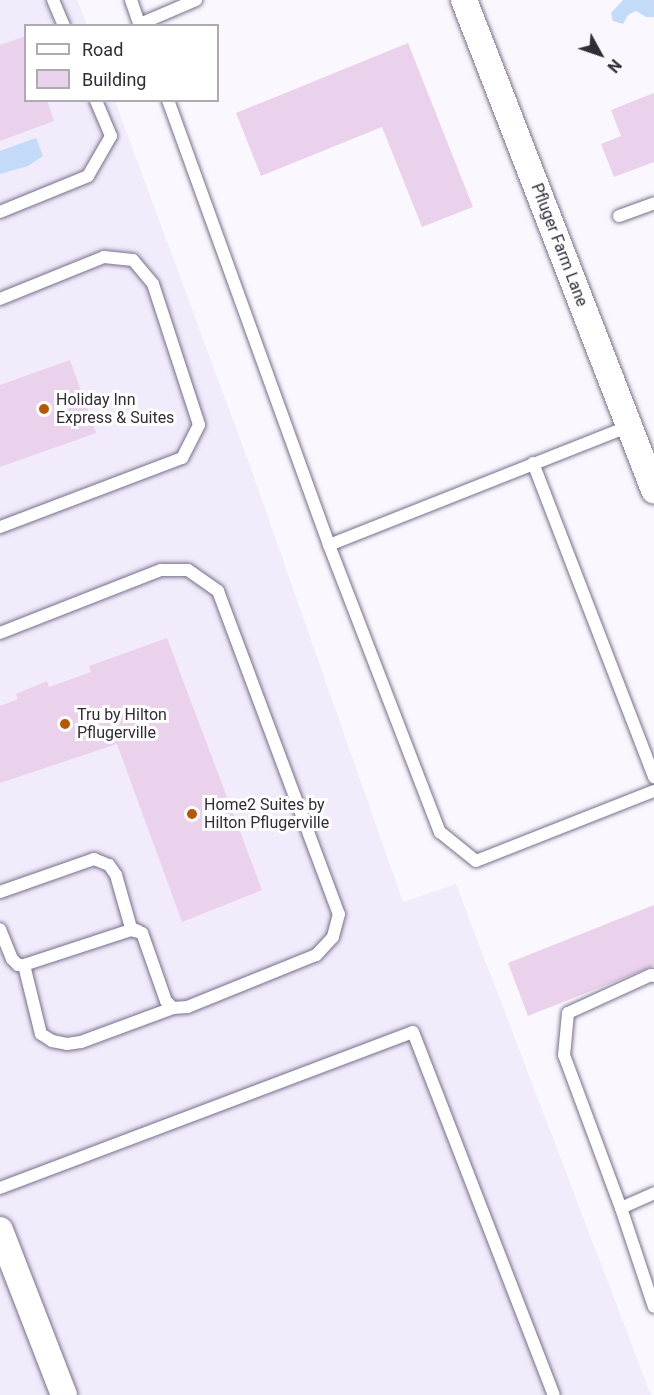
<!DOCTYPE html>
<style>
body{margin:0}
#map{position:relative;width:654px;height:1395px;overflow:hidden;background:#faf8fe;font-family:Roboto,sans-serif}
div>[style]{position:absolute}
.built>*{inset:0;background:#f1ebfb}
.water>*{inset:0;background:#c3daf9}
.building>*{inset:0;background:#ead2ec}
.roads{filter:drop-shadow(0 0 2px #796f8b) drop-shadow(0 0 2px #796f8b)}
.service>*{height:12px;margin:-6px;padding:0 6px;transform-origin:6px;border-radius:6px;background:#fff}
.minor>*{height:26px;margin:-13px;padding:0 13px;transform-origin:13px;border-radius:13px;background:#fff}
.dots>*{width:16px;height:16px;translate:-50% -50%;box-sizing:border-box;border:3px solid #fff;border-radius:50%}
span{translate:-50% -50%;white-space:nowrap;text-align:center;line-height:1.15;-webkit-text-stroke:6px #fff;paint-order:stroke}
.street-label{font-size:16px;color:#312c38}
.poi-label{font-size:16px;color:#312c38}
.left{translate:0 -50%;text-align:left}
.legend{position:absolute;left:24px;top:24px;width:195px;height:78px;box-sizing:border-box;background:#fff;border:2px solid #adabaf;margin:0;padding:8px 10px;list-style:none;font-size:18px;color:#312c38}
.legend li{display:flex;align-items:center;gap:12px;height:30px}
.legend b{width:30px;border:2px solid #adabaf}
.north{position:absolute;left:570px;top:24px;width:60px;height:60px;-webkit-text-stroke:4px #fff;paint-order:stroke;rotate:130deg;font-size:16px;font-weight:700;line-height:24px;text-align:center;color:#312c38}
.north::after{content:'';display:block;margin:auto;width:21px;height:27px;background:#312c38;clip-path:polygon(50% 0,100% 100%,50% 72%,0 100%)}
</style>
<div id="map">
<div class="built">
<i style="clip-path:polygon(0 0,77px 0,87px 25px,26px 26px,26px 100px,115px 101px,249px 463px,403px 902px,456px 884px,651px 1395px,0 1395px)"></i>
</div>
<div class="water">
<i style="clip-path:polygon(623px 0,654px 0,654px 17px,646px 17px,636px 11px,628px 15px,623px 24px,613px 21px,611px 13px)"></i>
<i style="clip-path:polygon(36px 138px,43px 156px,28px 166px,0 174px,0 151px)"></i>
</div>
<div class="building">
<i style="clip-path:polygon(26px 36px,26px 100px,47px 100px,54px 121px,0 141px,0 45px)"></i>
<i style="clip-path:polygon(408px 43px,473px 207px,422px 227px,382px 127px,261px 176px,236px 113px)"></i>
<i style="clip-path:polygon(654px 93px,654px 162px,614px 177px,601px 144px,621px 136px,611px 110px)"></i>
<i style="clip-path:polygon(70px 360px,96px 433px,0 467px,0 385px)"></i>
<i style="clip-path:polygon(167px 638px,262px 890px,182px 922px,117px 744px,0 783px,0 706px,18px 699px,16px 694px,47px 681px,49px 687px,91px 672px,89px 666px)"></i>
<i style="clip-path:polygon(654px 905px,654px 966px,528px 1016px,508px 963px)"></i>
</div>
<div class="roads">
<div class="service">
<i style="left:53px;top:0;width:28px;rotate:67deg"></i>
<i style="left:131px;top:0;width:28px;rotate:71deg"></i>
<i style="left:140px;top:24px;width:61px;rotate:-23.2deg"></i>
<i style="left:168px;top:100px;width:473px;rotate:70.1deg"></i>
<i style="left:329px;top:545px;width:308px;rotate:68.9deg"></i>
<i style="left:440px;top:832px;width:46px;rotate:38.9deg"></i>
<i style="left:476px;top:861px;width:191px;rotate:-21.5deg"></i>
<i style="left:0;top:212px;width:95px;rotate:-22.2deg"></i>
<i style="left:88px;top:176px;width:46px;rotate:-60.1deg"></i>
<i style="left:111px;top:136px;width:39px;rotate:-113deg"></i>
<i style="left:619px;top:216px;width:37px;rotate:-20deg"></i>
<i style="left:0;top:299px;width:112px;rotate:-22deg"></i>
<i style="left:104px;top:257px;width:29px;rotate:6deg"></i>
<i style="left:133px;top:260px;width:31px;rotate:50deg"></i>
<i style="left:153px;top:284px;width:148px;rotate:71.9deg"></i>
<i style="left:199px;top:425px;width:37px;rotate:117deg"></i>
<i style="left:182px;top:458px;width:195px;rotate:159.2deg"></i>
<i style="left:533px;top:463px;width:337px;rotate:68.9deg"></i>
<i style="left:329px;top:545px;width:323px;rotate:-21.6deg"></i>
<i style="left:0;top:633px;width:173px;rotate:-21.4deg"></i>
<i style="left:161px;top:570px;width:27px"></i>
<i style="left:188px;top:570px;width:37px;rotate:35deg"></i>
<i style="left:218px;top:591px;width:345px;rotate:69.5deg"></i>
<i style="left:339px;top:914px;width:24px;rotate:105deg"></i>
<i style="left:333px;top:937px;width:25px;rotate:133deg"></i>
<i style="left:316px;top:955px;width:139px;rotate:158deg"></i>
<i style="left:187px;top:1007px;width:14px;rotate:176deg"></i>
<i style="left:173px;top:1008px;width:10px;rotate:-135deg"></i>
<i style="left:166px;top:1001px;width:72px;rotate:-109.4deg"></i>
<i style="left:142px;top:933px;width:11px;rotate:-165deg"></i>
<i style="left:131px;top:930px;width:113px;rotate:161.9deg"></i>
<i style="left:24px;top:965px;width:6px;rotate:180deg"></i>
<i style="left:18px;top:965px;width:8px;rotate:-135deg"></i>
<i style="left:12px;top:959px;width:32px;rotate:-112deg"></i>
<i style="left:0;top:892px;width:100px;rotate:-19.3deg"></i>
<i style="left:94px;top:859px;width:16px;rotate:22deg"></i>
<i style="left:109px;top:865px;width:12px;rotate:55deg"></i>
<i style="left:116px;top:875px;width:55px;rotate:74.2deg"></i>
<i style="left:131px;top:928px;width:8px;rotate:23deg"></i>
<i style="left:24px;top:965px;width:71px;rotate:76.2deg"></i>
<i style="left:41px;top:1034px;width:13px;rotate:32deg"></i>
<i style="left:52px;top:1041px;width:15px;rotate:11deg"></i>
<i style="left:67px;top:1044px;width:14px;rotate:-8deg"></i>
<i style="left:81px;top:1042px;width:98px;rotate:-20.3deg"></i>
<i style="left:654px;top:976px;width:3px;rotate:-162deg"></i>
<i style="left:651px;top:975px;width:91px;rotate:155.4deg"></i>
<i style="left:568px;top:1013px;width:42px;rotate:95.4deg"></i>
<i style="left:564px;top:1055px;width:163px;rotate:69.6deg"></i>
<i style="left:621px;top:1208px;width:104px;rotate:71.6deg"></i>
<i style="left:0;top:1188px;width:441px;rotate:-20.7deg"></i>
<i style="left:413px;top:1032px;width:389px;rotate:68.8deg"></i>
<i style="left:621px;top:1208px;width:36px;rotate:-24deg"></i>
</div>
<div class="minor">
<i style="left:464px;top:0;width:526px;rotate:68.81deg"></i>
<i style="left:0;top:1230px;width:177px;rotate:68.8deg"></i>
</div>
</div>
<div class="dots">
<i style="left:44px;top:409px;background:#b55802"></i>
<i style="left:65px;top:724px;background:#b55802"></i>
<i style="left:192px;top:814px;background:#b55802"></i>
</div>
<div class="street-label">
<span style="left:559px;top:245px;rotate:69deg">Pfluger Farm Lane</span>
</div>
<div class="poi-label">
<span class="left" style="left:56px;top:409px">Holiday Inn<br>Express &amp; Suites</span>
<span class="left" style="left:77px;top:724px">Tru by Hilton<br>Pflugerville</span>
<span class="left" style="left:204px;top:814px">Home2 Suites by<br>Hilton Pflugerville</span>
</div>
<ul class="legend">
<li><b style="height:8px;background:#fff"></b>Road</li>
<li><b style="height:16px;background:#ead2ec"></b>Building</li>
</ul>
<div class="north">N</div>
</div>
